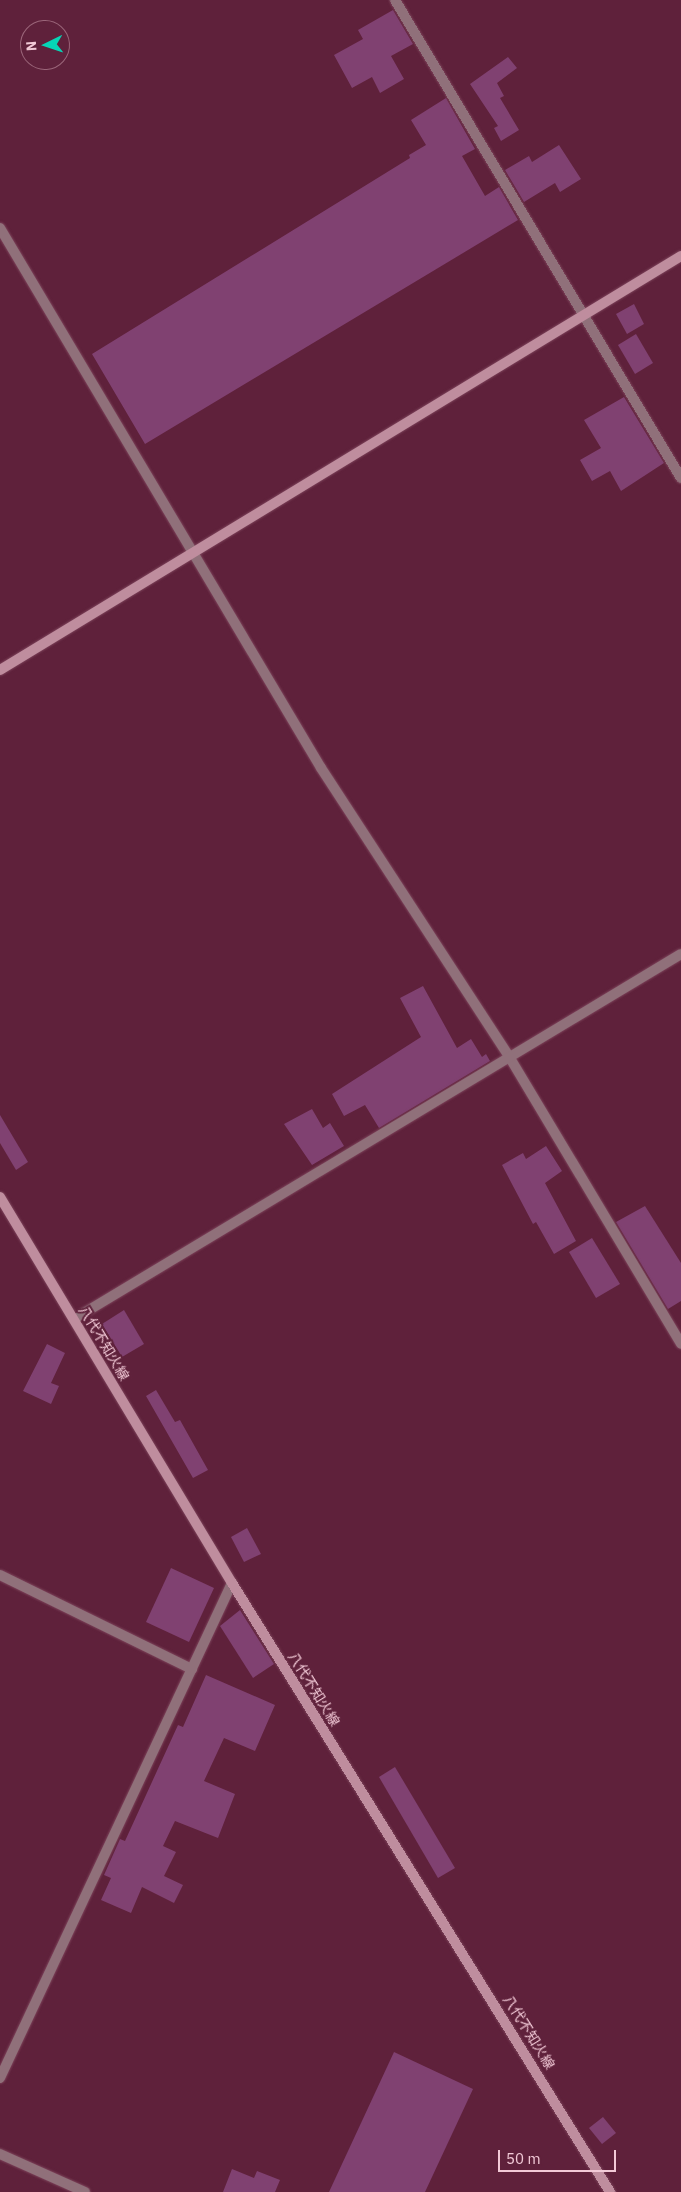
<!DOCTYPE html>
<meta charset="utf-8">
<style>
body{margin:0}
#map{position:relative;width:681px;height:2192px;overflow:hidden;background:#5f213b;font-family:"IBM Plex Sans","Noto Sans JP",sans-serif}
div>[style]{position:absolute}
.building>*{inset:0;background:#804171}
.roads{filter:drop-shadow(0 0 1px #7c435a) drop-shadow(0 0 1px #7c435a)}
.street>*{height:10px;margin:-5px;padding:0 5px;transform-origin:5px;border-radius:5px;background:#90707a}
.secondary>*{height:10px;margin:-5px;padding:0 5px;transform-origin:5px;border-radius:5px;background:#bf8d9e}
span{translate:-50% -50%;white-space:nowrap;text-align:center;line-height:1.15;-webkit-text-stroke:4px #5f213b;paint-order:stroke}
.street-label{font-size:14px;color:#f2cad7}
.north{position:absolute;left:20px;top:20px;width:50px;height:50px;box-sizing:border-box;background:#5f213b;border:1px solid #9a6579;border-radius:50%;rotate:266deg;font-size:14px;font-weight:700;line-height:20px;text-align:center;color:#f2cad7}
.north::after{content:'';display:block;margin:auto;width:18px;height:22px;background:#06d5b6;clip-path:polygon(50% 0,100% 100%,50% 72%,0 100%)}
.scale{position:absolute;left:498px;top:2150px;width:118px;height:22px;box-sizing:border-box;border:2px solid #f2cad7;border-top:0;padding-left:6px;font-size:15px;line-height:18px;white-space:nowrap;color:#f2cad7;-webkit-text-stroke:4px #5f213b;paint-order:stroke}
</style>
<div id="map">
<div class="building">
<i style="clip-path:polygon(393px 10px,413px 44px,391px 56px,404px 79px,380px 93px,372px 77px,352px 88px,334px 55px,363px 39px,358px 30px)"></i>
<i style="clip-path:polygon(508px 57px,517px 68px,497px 83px,504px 96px,500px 98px,519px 130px,501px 141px,494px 128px,498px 126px,470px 84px)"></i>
<i style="clip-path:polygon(446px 98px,475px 149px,462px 156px,485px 196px,499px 187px,518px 220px,145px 444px,92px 354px,410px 158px,409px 155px,426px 145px,411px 120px)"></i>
<i style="clip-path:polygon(559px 145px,581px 179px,560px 192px,555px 183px,524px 202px,505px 170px,529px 156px,532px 162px)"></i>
<i style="clip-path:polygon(634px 304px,644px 324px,627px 334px,616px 314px)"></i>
<i style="clip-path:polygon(636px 334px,653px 363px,635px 374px,618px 345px)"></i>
<i style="clip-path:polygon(624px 397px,664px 463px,621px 491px,610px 471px,592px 481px,580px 460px,601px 448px,584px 420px)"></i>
<i style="clip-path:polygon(423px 986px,457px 1048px,471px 1039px,482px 1057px,486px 1054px,490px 1061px,379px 1128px,365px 1105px,344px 1116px,332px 1094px,421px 1037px,400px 998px)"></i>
<i style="clip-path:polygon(312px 1109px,323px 1128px,330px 1123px,344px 1146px,312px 1165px,284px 1124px)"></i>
<i style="clip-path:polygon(0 1115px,28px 1162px,16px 1170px,0 1143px)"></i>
<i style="clip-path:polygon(546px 1146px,562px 1171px,545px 1183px,576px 1241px,554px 1254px,536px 1222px,533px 1224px,502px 1165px,523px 1153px,526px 1159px)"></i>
<i style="clip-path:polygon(645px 1206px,681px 1263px,681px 1301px,668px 1309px,616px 1222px)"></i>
<i style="clip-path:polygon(592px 1238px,620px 1284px,596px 1298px,569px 1252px)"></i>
<i style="clip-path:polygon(124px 1310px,144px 1344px,122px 1357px,102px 1324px)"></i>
<i style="clip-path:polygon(47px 1344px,65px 1353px,51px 1383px,59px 1386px,51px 1404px,23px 1391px)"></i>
<i style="clip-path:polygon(156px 1390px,175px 1422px,180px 1420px,208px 1470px,193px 1478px,146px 1396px)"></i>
<i style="clip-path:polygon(247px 1528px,261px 1554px,244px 1562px,231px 1537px)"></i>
<i style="clip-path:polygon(171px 1568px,214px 1588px,189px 1642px,146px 1622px)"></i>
<i style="clip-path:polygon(240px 1610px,274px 1664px,253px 1678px,220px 1626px)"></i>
<i style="clip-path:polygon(206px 1675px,275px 1705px,255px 1751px,224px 1738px,204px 1781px,235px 1794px,218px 1838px,175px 1821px,163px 1846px,176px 1852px,164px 1876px,183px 1885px,174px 1903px,142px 1887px,131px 1913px,101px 1900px,111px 1878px,104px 1875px,120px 1839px,125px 1841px,178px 1725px,183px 1727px)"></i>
<i style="clip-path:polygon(395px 1767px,455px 1868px,438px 1878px,379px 1777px)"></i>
<i style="clip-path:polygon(394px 2052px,473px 2089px,425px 2192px,329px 2192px)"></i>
<i style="clip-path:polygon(603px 2117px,616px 2133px,602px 2144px,589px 2128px)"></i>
<i style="clip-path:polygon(232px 2169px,254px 2178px,257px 2171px,280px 2180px,275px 2192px,223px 2192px)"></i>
</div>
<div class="roads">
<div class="street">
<i style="left:395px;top:0;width:557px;rotate:59.11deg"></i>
<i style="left:0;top:228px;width:628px;rotate:59.27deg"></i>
<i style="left:321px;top:768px;width:346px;rotate:56.9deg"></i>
<i style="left:510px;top:1058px;width:333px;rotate:59.1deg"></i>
<i style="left:74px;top:1319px;width:708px;rotate:-31.02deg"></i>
<i style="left:0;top:1575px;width:214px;rotate:26.1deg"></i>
<i style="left:0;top:2078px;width:547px;rotate:-64.89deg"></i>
<i style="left:0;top:2154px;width:93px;rotate:24.1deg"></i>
</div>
<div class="secondary">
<i style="left:0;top:670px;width:797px;rotate:-31.3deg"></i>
<i style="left:0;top:1197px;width:450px;rotate:59deg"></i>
<i style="left:232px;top:1583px;width:717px;rotate:58.17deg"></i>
</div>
</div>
<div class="street-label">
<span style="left:104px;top:1343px;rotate:59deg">八代不知火線</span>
<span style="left:314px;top:1689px;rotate:58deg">八代不知火線</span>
<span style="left:529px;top:2032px;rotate:58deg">八代不知火線</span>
</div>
<div class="north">N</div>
<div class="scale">50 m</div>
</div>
